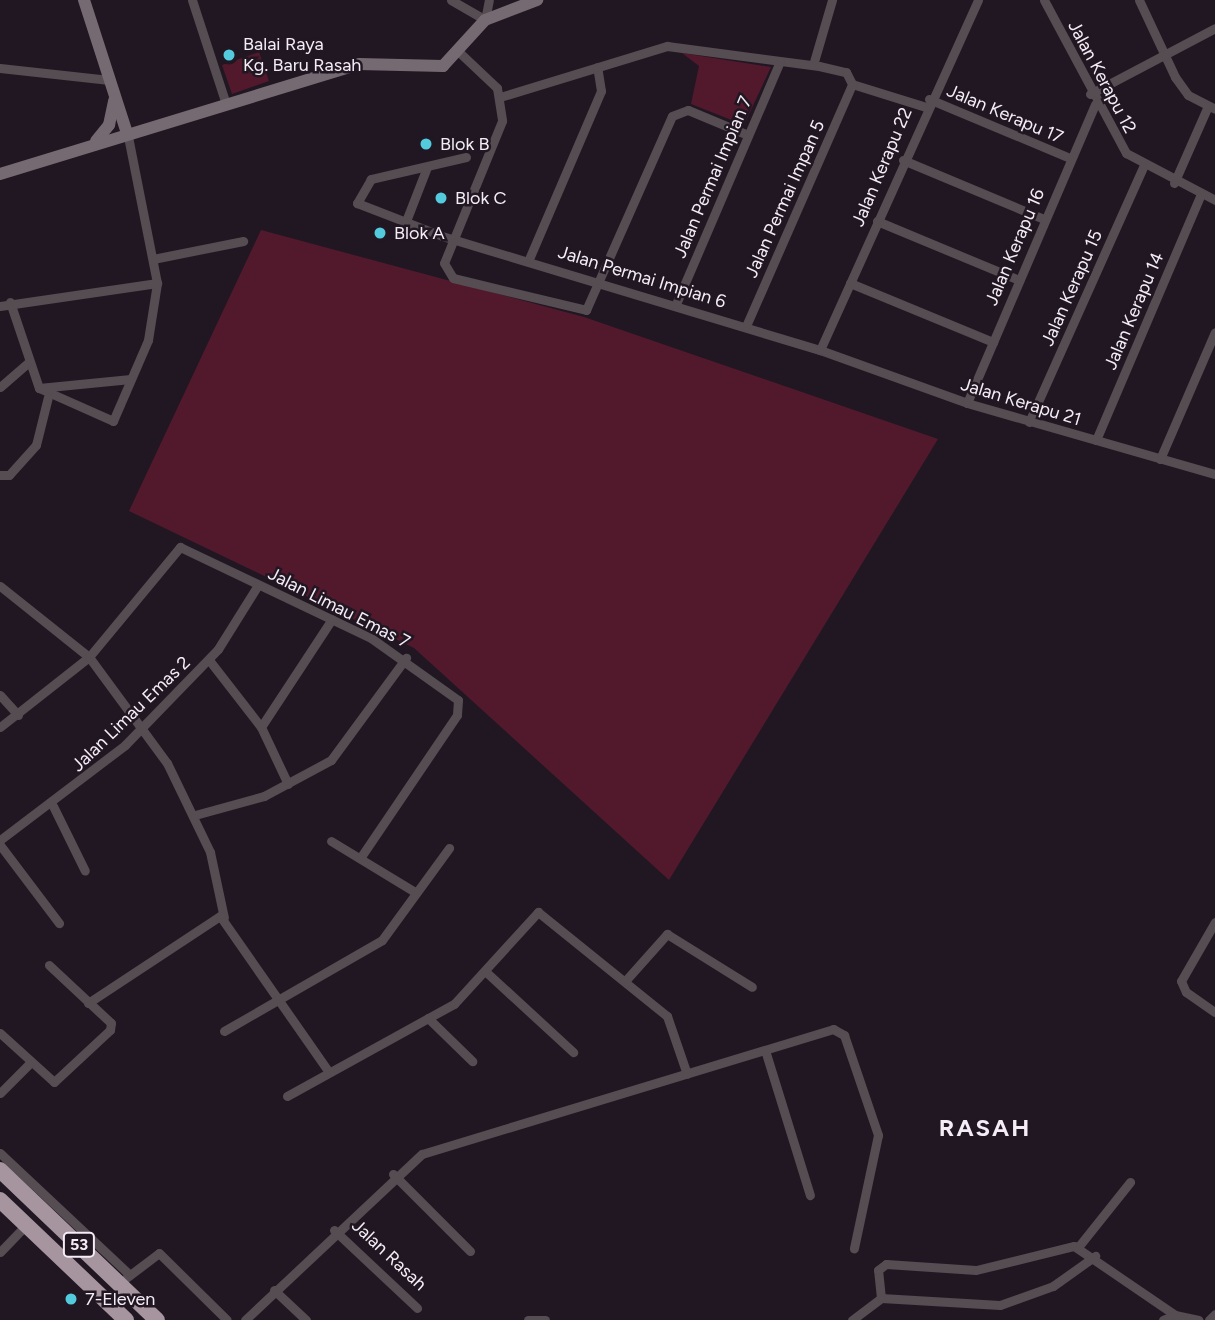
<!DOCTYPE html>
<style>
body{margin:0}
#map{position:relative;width:1215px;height:1320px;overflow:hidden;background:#201723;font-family:Figtree,sans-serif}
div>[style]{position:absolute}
.green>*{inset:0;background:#52192c}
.street>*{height:9px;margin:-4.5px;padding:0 4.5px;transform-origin:4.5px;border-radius:4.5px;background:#554d52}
.secondary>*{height:12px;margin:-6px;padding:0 6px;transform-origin:6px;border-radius:6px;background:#756a71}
.highway>*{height:16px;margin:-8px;padding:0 8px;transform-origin:8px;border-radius:8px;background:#a6949f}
.dots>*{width:19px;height:19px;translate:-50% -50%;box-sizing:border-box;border:4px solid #201723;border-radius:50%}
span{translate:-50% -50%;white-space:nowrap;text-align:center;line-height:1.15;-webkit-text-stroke:5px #201723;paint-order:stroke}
.shield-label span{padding:2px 5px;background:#201723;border:2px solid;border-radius:5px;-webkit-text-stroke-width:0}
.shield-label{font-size:16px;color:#f4edf6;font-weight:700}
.poi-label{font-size:18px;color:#f4edf6}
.left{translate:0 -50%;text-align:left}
.street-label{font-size:18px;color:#f4edf6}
.district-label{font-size:24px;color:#f4edf6;font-weight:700;letter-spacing:2px}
</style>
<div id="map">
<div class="green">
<i style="clip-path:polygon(259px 52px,269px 81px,232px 94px,222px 65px)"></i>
<i style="clip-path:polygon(682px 53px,771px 67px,744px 125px,691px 104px,699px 66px)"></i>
<i style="clip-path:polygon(261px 230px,584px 317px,938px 439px,669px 880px,414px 648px,129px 511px)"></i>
</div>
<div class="street">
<i style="left:192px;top:0;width:109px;rotate:71.9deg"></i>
<i style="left:451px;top:0;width:39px;rotate:30deg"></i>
<i style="left:485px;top:20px;width:20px;rotate:-79deg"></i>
<i style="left:1044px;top:0;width:174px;rotate:61.8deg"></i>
<i style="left:1126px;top:153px;width:101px;rotate:27.8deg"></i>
<i style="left:1139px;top:0;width:85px;rotate:64.9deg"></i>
<i style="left:1175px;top:77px;width:22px;rotate:54deg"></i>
<i style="left:1188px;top:95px;width:30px;rotate:27deg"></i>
<i style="left:460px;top:53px;width:51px;rotate:43.4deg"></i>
<i style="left:497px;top:88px;width:33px;rotate:81deg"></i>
<i style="left:502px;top:121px;width:153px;rotate:112.2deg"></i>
<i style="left:444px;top:263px;width:17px;rotate:59deg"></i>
<i style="left:453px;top:278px;width:137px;rotate:13.5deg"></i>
<i style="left:586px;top:310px;width:212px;rotate:-66.1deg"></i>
<i style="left:672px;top:116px;width:17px;rotate:-21deg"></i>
<i style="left:688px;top:110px;width:65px;rotate:22.6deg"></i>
<i style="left:813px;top:65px;width:68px;rotate:-73.7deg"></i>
<i style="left:0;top:68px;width:110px;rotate:6.3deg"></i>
<i style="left:852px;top:84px;width:77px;rotate:17.3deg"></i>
<i style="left:1090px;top:94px;width:141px;rotate:-27.8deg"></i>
<i style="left:500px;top:97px;width:175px;rotate:-17deg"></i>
<i style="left:667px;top:46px;width:153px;rotate:7.5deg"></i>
<i style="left:819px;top:66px;width:28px;rotate:13deg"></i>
<i style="left:846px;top:72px;width:13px;rotate:63deg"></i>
<i style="left:929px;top:99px;width:153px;rotate:22.7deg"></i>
<i style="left:466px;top:157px;width:98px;rotate:167deg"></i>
<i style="left:371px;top:179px;width:28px;rotate:120deg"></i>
<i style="left:357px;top:203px;width:91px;rotate:21.2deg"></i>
<i style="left:442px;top:236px;width:395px;rotate:16.8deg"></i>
<i style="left:820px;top:350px;width:156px;rotate:19.8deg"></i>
<i style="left:967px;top:403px;width:258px;rotate:16deg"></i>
<i style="left:903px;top:160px;width:153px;rotate:22.7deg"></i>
<i style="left:1174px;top:183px;width:84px;rotate:-66.2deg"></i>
<i style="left:406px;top:221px;width:58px;rotate:-68.7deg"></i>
<i style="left:877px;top:221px;width:154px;rotate:22.6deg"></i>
<i style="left:153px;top:259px;width:92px;rotate:-11.3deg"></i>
<i style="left:529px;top:259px;width:183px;rotate:-66.8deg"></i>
<i style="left:601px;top:91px;width:24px;rotate:-99deg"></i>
<i style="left:850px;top:283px;width:155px;rotate:22.4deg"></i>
<i style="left:10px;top:302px;width:91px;rotate:71.4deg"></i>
<i style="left:39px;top:388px;width:81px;rotate:24deg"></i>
<i style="left:113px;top:421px;width:88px;rotate:-66.6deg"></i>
<i style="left:148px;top:340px;width:58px;rotate:-81deg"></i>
<i style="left:157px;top:283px;width:154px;rotate:-101.2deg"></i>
<i style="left:676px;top:304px;width:264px;rotate:-66.8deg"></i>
<i style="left:0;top:306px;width:159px;rotate:-8.3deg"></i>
<i style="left:746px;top:326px;width:264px;rotate:-66.3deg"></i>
<i style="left:820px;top:350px;width:384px;rotate:-65.7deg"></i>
<i style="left:0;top:387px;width:38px;rotate:-41deg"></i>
<i style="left:39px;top:388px;width:92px;rotate:-5.6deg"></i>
<i style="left:967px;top:403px;width:325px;rotate:-66.8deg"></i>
<i style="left:1029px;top:422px;width:279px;rotate:-65.9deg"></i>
<i style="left:1096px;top:440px;width:267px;rotate:-66.9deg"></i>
<i style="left:1160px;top:459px;width:138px;rotate:-66.6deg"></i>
<i style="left:0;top:475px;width:9px"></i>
<i style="left:9px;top:475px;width:40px;rotate:-48deg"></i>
<i style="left:36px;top:445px;width:49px;rotate:-76deg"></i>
<i style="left:0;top:586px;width:114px;rotate:38.6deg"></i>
<i style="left:89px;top:657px;width:132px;rotate:53.7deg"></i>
<i style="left:167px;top:763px;width:99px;rotate:64.2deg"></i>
<i style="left:210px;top:852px;width:67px;rotate:78deg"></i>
<i style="left:209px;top:660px;width:85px;rotate:52.2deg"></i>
<i style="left:261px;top:727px;width:63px;rotate:64.7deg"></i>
<i style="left:0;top:695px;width:27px;rotate:48deg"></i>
<i style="left:0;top:727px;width:113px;rotate:-38.2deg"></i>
<i style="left:89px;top:657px;width:143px;rotate:-50.4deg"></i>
<i style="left:180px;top:547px;width:212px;rotate:25.5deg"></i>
<i style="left:371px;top:638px;width:107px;rotate:35.5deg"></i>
<i style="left:458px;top:700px;width:15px;rotate:94deg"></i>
<i style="left:457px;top:715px;width:173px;rotate:124.1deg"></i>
<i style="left:261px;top:727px;width:129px;rotate:-56.7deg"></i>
<i style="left:53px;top:806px;width:72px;rotate:63.8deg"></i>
<i style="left:195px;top:815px;width:72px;rotate:-15.4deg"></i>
<i style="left:264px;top:796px;width:76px;rotate:-28.2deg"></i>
<i style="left:331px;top:760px;width:127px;rotate:-53.7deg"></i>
<i style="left:0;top:840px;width:157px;rotate:-37.2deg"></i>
<i style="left:125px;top:745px;width:134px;rotate:-45.9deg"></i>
<i style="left:218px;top:649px;width:75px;rotate:-58deg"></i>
<i style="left:331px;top:841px;width:98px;rotate:31.3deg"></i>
<i style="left:0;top:845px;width:98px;rotate:52.9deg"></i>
<i style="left:1215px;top:922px;width:68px;rotate:120deg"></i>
<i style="left:1181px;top:981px;width:12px;rotate:66deg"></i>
<i style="left:1186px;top:992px;width:35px;rotate:35deg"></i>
<i style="left:485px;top:971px;width:120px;rotate:42.6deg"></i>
<i style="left:626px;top:980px;width:62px;rotate:-48.3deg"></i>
<i style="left:667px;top:934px;width:100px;rotate:31.9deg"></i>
<i style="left:88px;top:1003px;width:158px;rotate:-33.4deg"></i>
<i style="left:220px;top:916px;width:189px;rotate:55.1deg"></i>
<i style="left:428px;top:1018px;width:62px;rotate:44.3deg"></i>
<i style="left:224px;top:1031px;width:182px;rotate:-29.9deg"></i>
<i style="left:382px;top:940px;width:114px;rotate:-53.9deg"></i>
<i style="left:0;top:1033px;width:73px;rotate:42.2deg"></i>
<i style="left:54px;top:1082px;width:76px;rotate:-42.9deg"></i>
<i style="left:110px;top:1030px;width:7px;rotate:-82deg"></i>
<i style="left:111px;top:1023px;width:85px;rotate:-136.9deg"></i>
<i style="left:765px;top:1050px;width:152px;rotate:72.8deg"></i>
<i style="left:0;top:1093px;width:42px;rotate:-45deg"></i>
<i style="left:287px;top:1096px;width:191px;rotate:-28.9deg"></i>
<i style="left:454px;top:1004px;width:125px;rotate:-47.6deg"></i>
<i style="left:538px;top:912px;width:166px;rotate:38.9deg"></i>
<i style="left:667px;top:1016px;width:61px;rotate:71deg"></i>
<i style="left:0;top:1153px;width:178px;rotate:43.2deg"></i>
<i style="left:393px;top:1174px;width:109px;rotate:45deg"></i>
<i style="left:334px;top:1230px;width:114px;rotate:43.2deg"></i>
<i style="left:1079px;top:1246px;width:82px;rotate:-51.4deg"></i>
<i style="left:0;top:1252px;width:37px;rotate:-46deg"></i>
<i style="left:126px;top:1278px;width:41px;rotate:-37.1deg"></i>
<i style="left:159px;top:1253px;width:95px;rotate:44.6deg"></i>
<i style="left:274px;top:1290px;width:44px;rotate:43.2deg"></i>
<i style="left:881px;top:1298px;width:28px;rotate:-96deg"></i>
<i style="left:878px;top:1270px;width:10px;rotate:-37deg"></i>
<i style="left:886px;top:1264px;width:90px;rotate:3.8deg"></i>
<i style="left:976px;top:1270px;width:101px;rotate:-13.8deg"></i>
<i style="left:1074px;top:1246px;width:122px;rotate:34.3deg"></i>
<i style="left:245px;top:1320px;width:243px;rotate:-43.2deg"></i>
<i style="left:422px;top:1154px;width:430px;rotate:-16.9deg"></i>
<i style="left:833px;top:1029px;width:13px;rotate:29deg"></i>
<i style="left:844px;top:1035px;width:106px;rotate:71.2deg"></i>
<i style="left:878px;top:1135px;width:116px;rotate:102deg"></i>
<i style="left:528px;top:1320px;width:17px"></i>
<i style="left:852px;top:1320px;width:36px;rotate:-37deg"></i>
<i style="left:881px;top:1298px;width:119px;rotate:3.4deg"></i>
<i style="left:1000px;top:1305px;width:56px;rotate:-19.7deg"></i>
<i style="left:1053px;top:1286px;width:52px;rotate:-35.5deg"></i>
<i style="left:1163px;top:1320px;width:13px;rotate:-23deg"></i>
<i style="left:1175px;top:1315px;width:24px;rotate:12deg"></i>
<i style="left:1209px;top:1320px;width:8px;rotate:-45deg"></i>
</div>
<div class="secondary">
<i style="left:84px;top:0;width:137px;rotate:72.1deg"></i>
<i style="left:96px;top:141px;width:21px;rotate:-51deg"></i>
<i style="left:109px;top:125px;width:25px;rotate:-78deg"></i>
<i style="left:0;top:174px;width:375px;rotate:-17deg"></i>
<i style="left:359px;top:64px;width:84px;rotate:1.4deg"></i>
<i style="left:443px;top:66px;width:62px;rotate:-47.6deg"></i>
<i style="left:485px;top:20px;width:56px;rotate:-21deg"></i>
</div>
<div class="highway">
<i style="left:0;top:1170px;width:217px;rotate:43.7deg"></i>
<i style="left:0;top:1200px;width:174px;rotate:43.6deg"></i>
</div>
<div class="dots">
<i style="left:229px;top:55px;background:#53cbdc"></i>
<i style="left:426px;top:144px;background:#53cbdc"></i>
<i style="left:441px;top:198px;background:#53cbdc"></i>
<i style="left:380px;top:233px;background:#53cbdc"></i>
<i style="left:71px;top:1299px;background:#53cbdc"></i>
</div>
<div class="shield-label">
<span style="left:79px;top:1245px">53</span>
</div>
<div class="poi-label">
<span class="left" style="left:243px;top:55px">Balai Raya<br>Kg. Baru Rasah</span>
<span class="left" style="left:440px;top:144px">Blok B</span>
<span class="left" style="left:455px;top:198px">Blok C</span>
<span class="left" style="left:394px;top:233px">Blok A</span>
<span class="left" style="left:85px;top:1299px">7-Eleven</span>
</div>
<div class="street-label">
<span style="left:1102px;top:77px;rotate:62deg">Jalan Kerapu 12</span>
<span style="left:1005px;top:114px;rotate:23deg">Jalan Kerapu 17</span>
<span style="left:882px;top:167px;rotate:-67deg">Jalan Kerapu 22</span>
<span style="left:713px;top:177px;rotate:-67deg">Jalan Permai Impian 7</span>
<span style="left:785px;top:199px;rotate:-66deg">Jalan Permai Impan 5</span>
<span style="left:1015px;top:247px;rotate:-67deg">Jalan Kerapu 16</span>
<span style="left:642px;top:277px;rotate:17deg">Jalan Permai Impian 6</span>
<span style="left:1072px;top:288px;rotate:-66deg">Jalan Kerapu 15</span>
<span style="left:1134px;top:311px;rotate:-67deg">Jalan Kerapu 14</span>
<span style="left:1021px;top:402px;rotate:17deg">Jalan Kerapu 21</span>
<span style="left:339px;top:608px;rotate:27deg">Jalan Limau Emas 7</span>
<span style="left:131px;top:714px;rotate:-44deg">Jalan Limau Emas 2</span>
<span style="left:389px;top:1255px;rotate:43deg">Jalan Rasah</span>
</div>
<div class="district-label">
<span style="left:985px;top:1128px">RASAH</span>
</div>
</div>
